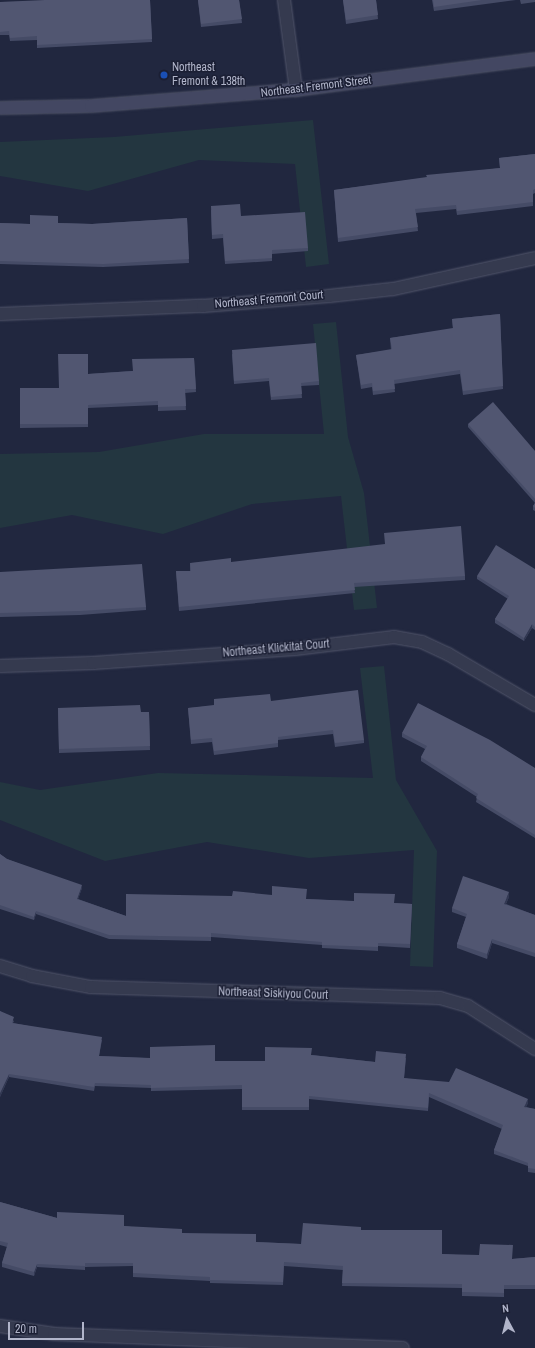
<!DOCTYPE html>
<style>
body{margin:0}
#map{position:relative;width:535px;height:1348px;overflow:hidden;background:#21273f;font-family:"Archivo Narrow",sans-serif}
div>[style]{position:absolute}
.green>*{inset:0;background:#233640}
.roads{filter:drop-shadow(0 0 1px #51556a) drop-shadow(0 0 1px #51556a)}
.street>*{height:12px;margin:-6px;padding:0 6px;transform-origin:6px;border-radius:6px;background:#353a4f}
.secondary>*{height:12px;margin:-6px;padding:0 6px;transform-origin:6px;border-radius:6px;background:#434762}
.wall>*{inset:0;background:#454b66}
.shaded-wall>*{inset:0;background:#323852}
.building>*{inset:0;background:#515671}
.dots>*{width:11px;height:11px;translate:-50% -50%;box-sizing:border-box;border:2px solid #1b1f34;border-radius:50%}
span{translate:-50% -50%;white-space:nowrap;text-align:center;line-height:1.15;-webkit-text-stroke:3px #1b1f34;paint-order:stroke}
.poi-label{font-size:12px;color:#b1b5ca}
.left{translate:0 -50%;text-align:left}
.street-label{font-size:12px;color:#b1b5ca}
.north{position:absolute;left:487px;top:1300px;width:40px;height:40px;-webkit-text-stroke:3px #1b1f34;paint-order:stroke;rotate:353deg;font-size:11px;font-weight:700;line-height:16px;text-align:center;color:#b1b5ca}
.north::after{content:'';display:block;margin:auto;width:14px;height:18px;background:#b1b5ca;clip-path:polygon(50% 0,100% 100%,50% 72%,0 100%)}
.scale{position:absolute;left:8px;top:1322px;width:76px;height:18px;box-sizing:border-box;border:2px solid #b1b5ca;border-top:0;padding-left:5px;font-size:12px;line-height:14px;white-space:nowrap;color:#b1b5ca;-webkit-text-stroke:3px #1b1f34;paint-order:stroke}
</style>
<div id="map">
<div class="green">
<i style="clip-path:polygon(313px 120px,329px 264px,306px 267px,295px 164px,199px 160px,88px 191px,0 176px,0 142px,114px 137px)"></i>
<i style="clip-path:polygon(336px 322px,348px 437px,364px 493px,377px 608px,354px 610px,341px 496px,252px 504px,163px 534px,72px 515px,0 528px,0 454px,99px 452px,204px 434px,324px 434px,313px 324px)"></i>
<i style="clip-path:polygon(384px 666px,396px 780px,437px 851px,433px 967px,410px 966px,414px 850px,309px 858px,207px 842px,105px 861px,0 820px,0 782px,40px 790px,158px 773px,373px 778px,360px 668px)"></i>
</div>
<div class="roads">
<div class="street">
<i style="left:284px;top:0;width:91px;rotate:82.4deg"></i>
<i style="left:0;top:314px;width:203px;rotate:-2.3deg"></i>
<i style="left:203px;top:306px;width:126px;rotate:-4.5deg"></i>
<i style="left:329px;top:296px;width:64px;rotate:-6.2deg"></i>
<i style="left:393px;top:289px;width:145px;rotate:-12.3deg"></i>
<i style="left:0;top:666px;width:93px;rotate:-1.8deg"></i>
<i style="left:93px;top:663px;width:202px;rotate:-4deg"></i>
<i style="left:295px;top:649px;width:100px;rotate:-6.9deg"></i>
<i style="left:394px;top:637px;width:28px;rotate:10deg"></i>
<i style="left:422px;top:642px;width:29px;rotate:25deg"></i>
<i style="left:448px;top:654px;width:101px;rotate:30.4deg"></i>
<i style="left:0;top:966px;width:34px;rotate:17deg"></i>
<i style="left:32px;top:976px;width:60px;rotate:10.6deg"></i>
<i style="left:91px;top:987px;width:349px;rotate:1.8deg"></i>
<i style="left:440px;top:998px;width:29px;rotate:16deg"></i>
<i style="left:468px;top:1006px;width:80px;rotate:32.7deg"></i>
<i style="left:0;top:1326px;width:55px;rotate:8.4deg"></i>
<i style="left:54px;top:1334px;width:349px;rotate:2.3deg"></i>
</div>
<div class="secondary">
<i style="left:0;top:108px;width:91px;rotate:-1.3deg"></i>
<i style="left:91px;top:106px;width:206px;rotate:-4.5deg"></i>
<i style="left:296px;top:90px;width:241px;rotate:-7.4deg"></i>
</div>
</div>
<div class="wall">
<i style="clip-path:polygon(150px 0,152px 42px,37px 48px,37px 40px,10px 41px,9px 35px,0 35px,0 2px)"></i>
<i style="clip-path:polygon(198px 0,239px 0,242px 23px,201px 27px)"></i>
<i style="clip-path:polygon(343px 0,376px 0,378px 19px,346px 24px)"></i>
<i style="clip-path:polygon(432px 0,516px 0,434px 11px)"></i>
<i style="clip-path:polygon(520px 0,535px 0,535px 2px,521px 4px)"></i>
<i style="clip-path:polygon(535px 154px,535px 193px,533px 194px,533px 206px,457px 215px,456px 209px,416px 213px,418px 231px,338px 242px,334px 190px,500px 168px,499px 158px)"></i>
<i style="clip-path:polygon(211px 210px,241px 216px,308px 248px,308px 251px,272px 254px,272px 261px,225px 264px,223px 238px,212px 239px)"></i>
<i style="clip-path:polygon(187px 218px,189px 263px,103px 267px,0 264px,0 223px,30px 224px,58px 223px,92px 224px)"></i>
<i style="clip-path:polygon(500px 314px,503px 389px,463px 395px,460px 374px,394px 384px,395px 392px,373px 395px,372px 387px,361px 389px,356px 355px,391px 350px,390px 338px,453px 329px,452px 319px)"></i>
<i style="clip-path:polygon(232px 354px,319px 381px,319px 385px,301px 386px,302px 398px,271px 400px,269px 381px,234px 384px)"></i>
<i style="clip-path:polygon(194px 358px,196px 392px,185px 393px,186px 410px,158px 411px,158px 405px,88px 408px,88px 427px,20px 428px,20px 388px,59px 388px,88px 374px,132px 371px)"></i>
<i style="clip-path:polygon(468px 424px,535px 451px,535px 503px,468px 427px)"></i>
<i style="clip-path:polygon(535px 503px,535px 511px,533px 510px,533px 506px)"></i>
<i style="clip-path:polygon(231px 562px,465px 576px,465px 580px,354px 587px,355px 593px,179px 611px,176px 571px,190px 571px,190px 563px)"></i>
<i style="clip-path:polygon(535px 569px,535px 630px,532px 628px,524px 641px,495px 623px,495px 619px,508px 599px,477px 579px,477px 576px)"></i>
<i style="clip-path:polygon(0 572px,146px 607px,146px 610px,80px 615px,0 617px)"></i>
<i style="clip-path:polygon(271px 701px,364px 740px,364px 743px,335px 747px,333px 734px,278px 740px,278px 747px,214px 755px,212px 742px,191px 744px,188px 708px)"></i>
<i style="clip-path:polygon(58px 708px,141px 712px,149px 712px,150px 750px,59px 753px)"></i>
<i style="clip-path:polygon(402px 733px,535px 768px,535px 838px,476px 802px,477px 797px,421px 761px,421px 757px,425px 749px,402px 737px)"></i>
<i style="clip-path:polygon(0 854px,7px 859px,82px 888px,78px 899px,126px 916px,306px 899px,412px 904px,410px 948px,378px 946px,378px 951px,322px 948px,322px 945px,211px 937px,211px 941px,109px 939px,36px 914px,34px 920px,0 909px)"></i>
<i style="clip-path:polygon(509px 897px,506px 904px,535px 915px,535px 957px,492px 943px,487px 959px,457px 948px,457px 944px,466px 917px,452px 912px,452px 908px)"></i>
<i style="clip-path:polygon(0 1011px,14px 1021px,13px 1023px,102px 1040px,99px 1056px,215px 1061px,265px 1061px,312px 1055px,375px 1062px,406px 1058px,404px 1078px,528px 1103px,526px 1107px,535px 1109px,535px 1173px,528px 1172px,528px 1166px,494px 1154px,494px 1150px,502px 1129px,429px 1097px,428px 1111px,309px 1099px,309px 1110px,242px 1110px,242px 1089px,151px 1091px,151px 1088px,95px 1086px,94px 1091px,9px 1077px,0 1097px)"></i>
<i style="clip-path:polygon(0 1202px,57px 1218px,256px 1242px,301px 1244px,361px 1230px,442px 1254px,512px 1259px,535px 1257px,535px 1289px,504px 1289px,504px 1297px,462px 1296px,462px 1288px,342px 1286px,343px 1270px,284px 1266px,283px 1285px,210px 1283px,210px 1281px,133px 1277px,133px 1266px,85px 1267px,85px 1270px,37px 1267px,34px 1276px,2px 1267px,2px 1263px,7px 1247px,0 1245px)"></i>
</div>
<div class="shaded-wall">
<i style="clip-path:polygon(532px 624px,532px 628px,524px 641px,524px 638px)"></i>
<i style="clip-path:polygon(82px 885px,82px 888px,77px 902px,77px 899px)"></i>
<i style="clip-path:polygon(509px 892px,509px 897px,504px 908px,504px 904px)"></i>
<i style="clip-path:polygon(36px 911px,36px 914px,34px 920px,34px 917px)"></i>
<i style="clip-path:polygon(492px 939px,492px 943px,487px 959px,487px 954px)"></i>
<i style="clip-path:polygon(9px 1074px,9px 1077px,0 1097px,0 1093px)"></i>
<i style="clip-path:polygon(528px 1099px,528px 1103px,524px 1111px,524px 1107px)"></i>
<i style="clip-path:polygon(37px 1264px,37px 1267px,34px 1276px,34px 1272px)"></i>
</div>
<div class="building">
<i style="clip-path:polygon(45px 0,150px 0,152px 39px,37px 45px,37px 36px,10px 38px,9px 31px,0 32px,0 2px)"></i>
<i style="clip-path:polygon(198px 0,239px 0,242px 19px,201px 24px)"></i>
<i style="clip-path:polygon(343px 0,376px 0,378px 15px,346px 20px)"></i>
<i style="clip-path:polygon(433px 0,482px 0,434px 7px)"></i>
<i style="clip-path:polygon(535px 154px,535px 189px,533px 190px,533px 202px,457px 211px,456px 205px,415px 209px,418px 227px,338px 238px,334px 190px,427px 177px,426px 175px,500px 168px,499px 158px)"></i>
<i style="clip-path:polygon(240px 204px,241px 216px,305px 212px,308px 248px,272px 250px,272px 258px,225px 261px,223px 234px,212px 235px,211px 206px)"></i>
<i style="clip-path:polygon(30px 215px,58px 216px,58px 223px,92px 224px,187px 218px,189px 259px,103px 264px,0 261px,0 223px,30px 224px)"></i>
<i style="clip-path:polygon(500px 314px,503px 386px,463px 391px,460px 370px,394px 380px,395px 389px,373px 391px,372px 383px,361px 385px,356px 355px,392px 349px,390px 338px,453px 328px,452px 319px)"></i>
<i style="clip-path:polygon(316px 343px,319px 381px,301px 383px,302px 394px,271px 397px,269px 378px,234px 381px,232px 350px)"></i>
<i style="clip-path:polygon(58px 354px,88px 354px,88px 374px,133px 371px,132px 359px,194px 358px,196px 389px,185px 389px,186px 406px,158px 407px,158px 401px,88px 405px,88px 424px,20px 424px,20px 388px,59px 388px)"></i>
<i style="clip-path:polygon(493px 402px,535px 451px,535px 499px,468px 424px)"></i>
<i style="clip-path:polygon(535px 503px,535px 508px,533px 506px)"></i>
<i style="clip-path:polygon(461px 526px,465px 576px,354px 583px,355px 590px,179px 607px,176px 571px,191px 571px,190px 563px,231px 558px,231px 562px,385px 544px,384px 533px)"></i>
<i style="clip-path:polygon(496px 545px,535px 569px,535px 627px,532px 624px,524px 638px,495px 619px,509px 596px,477px 576px)"></i>
<i style="clip-path:polygon(142px 564px,146px 607px,80px 611px,0 613px,0 572px)"></i>
<i style="clip-path:polygon(358px 690px,364px 740px,335px 743px,333px 730px,278px 737px,278px 743px,214px 751px,212px 738px,191px 740px,188px 708px,214px 705px,214px 699px,270px 694px,271px 701px)"></i>
<i style="clip-path:polygon(418px 703px,490px 740px,535px 768px,535px 835px,476px 798px,478px 794px,421px 757px,427px 746px,402px 733px)"></i>
<i style="clip-path:polygon(140px 705px,141px 712px,149px 712px,150px 746px,59px 749px,58px 708px)"></i>
<i style="clip-path:polygon(0 854px,7px 859px,82px 885px,77px 899px,126px 916px,126px 894px,232px 896px,233px 891px,272px 895px,272px 886px,307px 889px,306px 899px,354px 901px,354px 893px,395px 894px,394px 903px,412px 904px,410px 944px,378px 943px,378px 947px,322px 945px,322px 942px,211px 933px,211px 937px,109px 935px,36px 911px,34px 917px,0 905px)"></i>
<i style="clip-path:polygon(463px 876px,509px 892px,504px 904px,535px 915px,535px 953px,492px 939px,487px 954px,457px 944px,467px 914px,452px 908px)"></i>
<i style="clip-path:polygon(0 1011px,14px 1017px,12px 1023px,102px 1037px,99px 1056px,150px 1058px,150px 1047px,215px 1045px,215px 1061px,265px 1061px,265px 1047px,312px 1048px,311px 1055px,375px 1062px,376px 1051px,406px 1054px,404px 1078px,449px 1082px,456px 1068px,528px 1099px,524px 1107px,535px 1109px,535px 1169px,528px 1168px,528px 1163px,494px 1150px,503px 1125px,429px 1093px,428px 1108px,309px 1096px,309px 1107px,242px 1107px,242px 1085px,151px 1088px,151px 1085px,95px 1083px,94px 1087px,9px 1074px,0 1093px)"></i>
<i style="clip-path:polygon(0 1202px,57px 1218px,57px 1212px,124px 1215px,124px 1226px,182px 1229px,182px 1233px,256px 1234px,256px 1242px,301px 1244px,303px 1223px,361px 1227px,361px 1230px,442px 1230px,442px 1254px,479px 1255px,480px 1244px,513px 1245px,512px 1259px,535px 1257px,535px 1285px,504px 1285px,504px 1293px,462px 1292px,462px 1284px,342px 1283px,343px 1266px,284px 1262px,283px 1282px,210px 1280px,210px 1277px,133px 1273px,133px 1263px,85px 1263px,85px 1266px,37px 1264px,34px 1272px,2px 1263px,8px 1243px,0 1241px)"></i>
</div>
<div class="dots">
<i style="left:164px;top:75px;background:#1a4fb4"></i>
</div>
<div class="poi-label">
<span class="left" style="left:172px;top:75px">Northeast<br>Fremont &amp; 138th</span>
</div>
<div class="street-label">
<span style="left:316px;top:87px;rotate:-7deg">Northeast Fremont Street</span>
<span style="left:269px;top:300px;rotate:-5deg">Northeast Fremont Court</span>
<span style="left:276px;top:649px;rotate:-5deg">Northeast Klickitat Court</span>
<span style="left:273px;top:994px;rotate:2deg">Northeast Siskiyou Court</span>
</div>
<div class="north">N</div>
<div class="scale">20 m</div>
</div>
